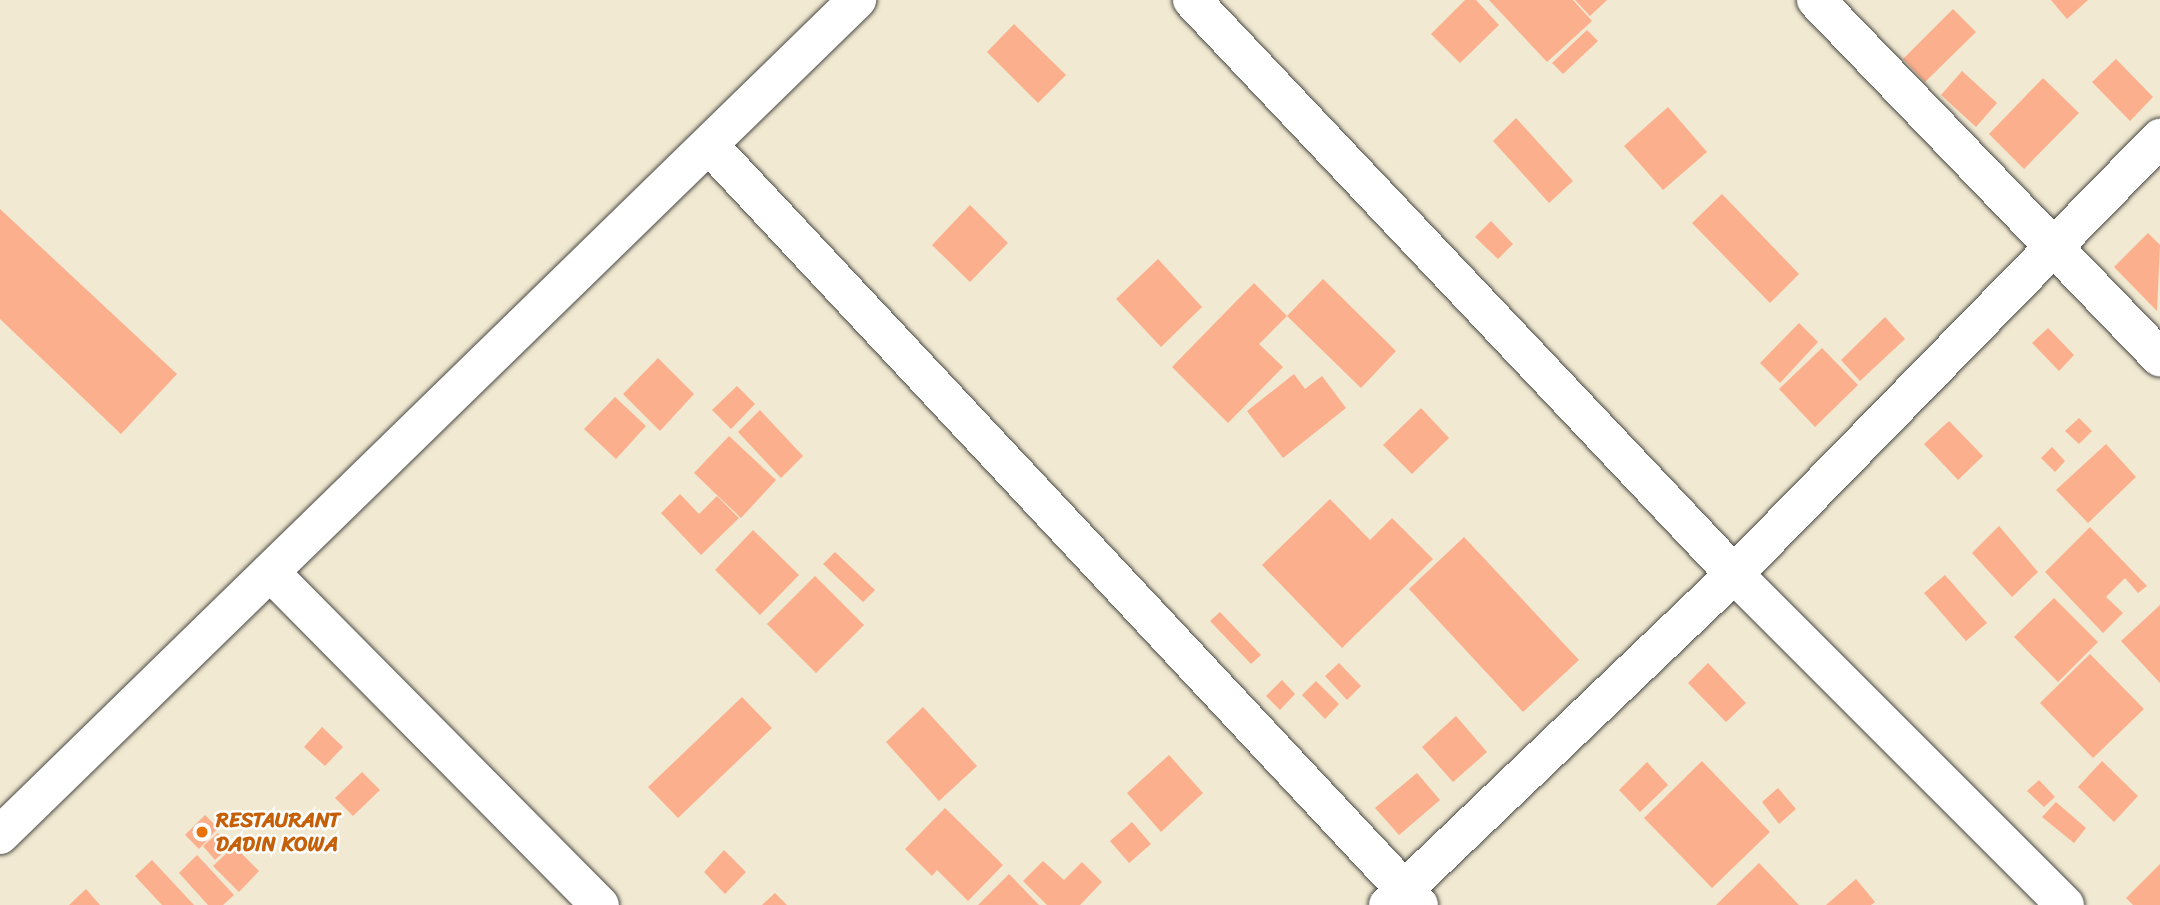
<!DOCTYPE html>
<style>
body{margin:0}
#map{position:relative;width:2160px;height:905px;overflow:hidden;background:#f1e9d1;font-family:Sriracha,sans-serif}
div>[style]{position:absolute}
.building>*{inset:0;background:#fcaf8d}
.roads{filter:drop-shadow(0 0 2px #494844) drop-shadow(0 0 2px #494844)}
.minor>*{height:38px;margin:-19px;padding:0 19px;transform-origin:19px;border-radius:19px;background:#fff}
.tertiary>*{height:38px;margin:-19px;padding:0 19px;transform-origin:19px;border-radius:19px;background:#fff}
.dots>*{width:19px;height:19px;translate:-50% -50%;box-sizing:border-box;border:4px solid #fff;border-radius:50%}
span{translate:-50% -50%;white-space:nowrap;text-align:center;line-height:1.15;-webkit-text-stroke:5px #fff;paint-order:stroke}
.food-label{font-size:21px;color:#c56008;font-weight:700}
.left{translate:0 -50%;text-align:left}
</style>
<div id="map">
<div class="building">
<i style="clip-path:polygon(1465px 0,1476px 0,1499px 25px,1460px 63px,1431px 34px)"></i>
<i style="clip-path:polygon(1489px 0,1573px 0,1592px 21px,1547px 62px)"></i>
<i style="clip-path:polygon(1575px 0,1607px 0,1590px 16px)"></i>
<i style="clip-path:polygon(2051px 0,2088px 0,2067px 19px)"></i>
<i style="clip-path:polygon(1953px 9px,1976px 32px,1925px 82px,1903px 59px)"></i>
<i style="clip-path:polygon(1014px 24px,1066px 75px,1038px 103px,987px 52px)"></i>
<i style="clip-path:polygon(1587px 30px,1598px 41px,1563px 74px,1552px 63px)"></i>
<i style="clip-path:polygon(2116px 59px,2153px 97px,2130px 121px,2092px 82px)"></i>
<i style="clip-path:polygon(1962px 71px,1997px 103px,1976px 127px,1941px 95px)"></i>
<i style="clip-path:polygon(2043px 78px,2079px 113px,2024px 169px,1989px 134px)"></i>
<i style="clip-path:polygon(1668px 107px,1707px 152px,1663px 190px,1624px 146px)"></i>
<i style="clip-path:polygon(1516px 118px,1573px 181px,1549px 203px,1493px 141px)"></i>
<i style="clip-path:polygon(1722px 194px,1799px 274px,1770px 303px,1692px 223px)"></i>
<i style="clip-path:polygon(970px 205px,1008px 243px,970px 282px,932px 245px)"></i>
<i style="clip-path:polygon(0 209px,177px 374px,121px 434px,0 319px)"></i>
<i style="clip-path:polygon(1491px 221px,1513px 244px,1498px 259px,1475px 237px)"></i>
<i style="clip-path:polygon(2148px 233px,2160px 245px,2157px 311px,2114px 267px)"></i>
<i style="clip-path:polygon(1158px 259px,1202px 307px,1161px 347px,1116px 299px)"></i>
<i style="clip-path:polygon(1323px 279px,1396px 351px,1361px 388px,1287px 316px,1259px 344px,1283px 367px,1228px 423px,1172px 367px,1254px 283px,1287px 316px)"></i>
<i style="clip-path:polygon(1885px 317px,1905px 339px,1860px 381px,1841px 360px)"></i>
<i style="clip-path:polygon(1799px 323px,1818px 342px,1780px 383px,1760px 363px)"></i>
<i style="clip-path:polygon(2048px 328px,2074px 355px,2059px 371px,2032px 343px)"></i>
<i style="clip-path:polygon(1822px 348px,1858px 385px,1815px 427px,1779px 389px)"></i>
<i style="clip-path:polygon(658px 358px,694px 394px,660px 431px,623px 394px)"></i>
<i style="clip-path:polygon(1294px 374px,1305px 389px,1322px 376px,1346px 408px,1283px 458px,1247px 411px)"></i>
<i style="clip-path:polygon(737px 386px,755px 404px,731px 429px,712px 410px)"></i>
<i style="clip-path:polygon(615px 397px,646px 426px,616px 459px,584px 429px)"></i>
<i style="clip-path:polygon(1421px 408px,1449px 438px,1412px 474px,1383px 445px)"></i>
<i style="clip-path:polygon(760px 410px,803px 456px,781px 478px,738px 432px)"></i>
<i style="clip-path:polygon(2079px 418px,2092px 431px,2079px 444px,2065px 431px)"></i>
<i style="clip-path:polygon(1949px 421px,1983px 456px,1958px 480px,1924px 444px)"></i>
<i style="clip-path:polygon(729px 436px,776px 480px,741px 518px,694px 473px)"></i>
<i style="clip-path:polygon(2106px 444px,2136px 477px,2088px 523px,2056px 490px)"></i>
<i style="clip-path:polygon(2052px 447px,2065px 461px,2055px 472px,2041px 458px)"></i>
<i style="clip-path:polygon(680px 494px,699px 514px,717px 496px,739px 518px,701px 555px,661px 513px)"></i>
<i style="clip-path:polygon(1330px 499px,1370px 540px,1392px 518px,1433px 559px,1342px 648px,1262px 565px)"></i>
<i style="clip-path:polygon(1999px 526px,2038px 572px,2012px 597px,1972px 553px)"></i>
<i style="clip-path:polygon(2090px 527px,2147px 586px,2138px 593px,2125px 578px,2106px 597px,2123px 613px,2103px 633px,2045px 572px)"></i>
<i style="clip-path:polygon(753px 530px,799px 575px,760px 615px,715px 570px)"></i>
<i style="clip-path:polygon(1464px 537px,1579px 660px,1523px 712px,1409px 589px)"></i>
<i style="clip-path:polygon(835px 552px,875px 590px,863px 602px,823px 564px)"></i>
<i style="clip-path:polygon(1945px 575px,1987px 623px,1966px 641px,1924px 593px)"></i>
<i style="clip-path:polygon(815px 576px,864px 625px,816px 673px,767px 624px)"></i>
<i style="clip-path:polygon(2054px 598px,2098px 642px,2058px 682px,2014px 637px)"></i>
<i style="clip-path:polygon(2160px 605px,2160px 683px,2121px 641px)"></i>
<i style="clip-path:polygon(1220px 612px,1261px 655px,1251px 664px,1210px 621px)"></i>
<i style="clip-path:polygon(2090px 654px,2144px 709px,2093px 758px,2040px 703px)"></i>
<i style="clip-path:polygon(1339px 663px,1361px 686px,1347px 700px,1325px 676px)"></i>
<i style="clip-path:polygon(1708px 663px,1746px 703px,1726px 722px,1688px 683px)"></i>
<i style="clip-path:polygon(1282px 680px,1295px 694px,1280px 710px,1266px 696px)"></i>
<i style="clip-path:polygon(1316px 681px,1339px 704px,1325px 719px,1302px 695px)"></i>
<i style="clip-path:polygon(742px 697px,772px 728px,678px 818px,648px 787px)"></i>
<i style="clip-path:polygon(923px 707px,977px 766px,939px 801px,886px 742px)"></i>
<i style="clip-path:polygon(1456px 716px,1487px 752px,1453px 782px,1422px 747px)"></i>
<i style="clip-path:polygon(322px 727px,343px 747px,325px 766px,304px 747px)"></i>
<i style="clip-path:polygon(1169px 755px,1203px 793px,1161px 832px,1127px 793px)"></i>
<i style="clip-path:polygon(1702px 761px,1770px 832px,1712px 888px,1644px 818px)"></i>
<i style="clip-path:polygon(2102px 761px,2138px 796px,2114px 822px,2078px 787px)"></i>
<i style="clip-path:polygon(1647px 762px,1668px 785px,1640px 812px,1619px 790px)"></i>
<i style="clip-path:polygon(362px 772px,380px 790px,353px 816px,335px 798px)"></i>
<i style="clip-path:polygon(1417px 773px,1440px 800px,1399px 835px,1375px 808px)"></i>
<i style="clip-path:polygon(2039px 780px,2055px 797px,2044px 807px,2027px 791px)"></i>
<i style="clip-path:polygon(1778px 788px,1796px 809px,1779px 824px,1762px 802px)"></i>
<i style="clip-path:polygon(2056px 802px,2086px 828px,2074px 843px,2042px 817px)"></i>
<i style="clip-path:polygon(945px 808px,1003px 865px,968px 901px,937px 870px,932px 876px,905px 849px)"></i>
<i style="clip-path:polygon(205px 815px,218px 828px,199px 849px,185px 835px)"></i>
<i style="clip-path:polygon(1132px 822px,1151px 844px,1129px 863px,1110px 841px)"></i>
<i style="clip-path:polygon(218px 833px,229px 847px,215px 860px,203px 846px)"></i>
<i style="clip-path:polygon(234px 846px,259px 871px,239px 892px,213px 866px)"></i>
<i style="clip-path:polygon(724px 850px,746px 872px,725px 894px,704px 872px)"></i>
<i style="clip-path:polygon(197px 855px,234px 895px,223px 905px,208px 905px,179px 873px)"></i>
<i style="clip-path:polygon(152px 860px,194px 905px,162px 905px,135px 876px)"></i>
<i style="clip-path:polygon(1043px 861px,1064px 880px,1082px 862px,1102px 882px,1080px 905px,1047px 905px,1023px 881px)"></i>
<i style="clip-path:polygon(1759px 863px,1799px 905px,1716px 905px)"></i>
<i style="clip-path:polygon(2160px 864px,2160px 905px,2133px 905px,2126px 898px)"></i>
<i style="clip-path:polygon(1009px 874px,1039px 905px,978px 905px)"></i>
<i style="clip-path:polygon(1856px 879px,1875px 902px,1871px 905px,1826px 905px)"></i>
<i style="clip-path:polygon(86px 889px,100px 905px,69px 905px)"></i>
<i style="clip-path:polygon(775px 893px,787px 905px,762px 905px)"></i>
</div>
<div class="roads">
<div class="minor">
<i style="left:1192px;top:0;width:789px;rotate:46.64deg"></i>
<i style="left:1734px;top:574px;width:468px;rotate:45deg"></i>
<i style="left:1816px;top:0;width:496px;rotate:46.1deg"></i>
<i style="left:709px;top:145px;width:1040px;rotate:46.95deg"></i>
<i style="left:270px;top:572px;width:469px;rotate:45.3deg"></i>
<i style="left:1388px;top:905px;width:479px;rotate:-43.7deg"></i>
<i style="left:1734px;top:574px;width:610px;rotate:-45.66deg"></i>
</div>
<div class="tertiary">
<i style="left:0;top:835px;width:1197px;rotate:-44.26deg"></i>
</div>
</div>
<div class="dots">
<i style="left:202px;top:832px;background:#e8710a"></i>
</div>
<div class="food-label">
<span class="left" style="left:216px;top:832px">RESTAURANT<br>DADIN KOWA</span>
</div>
</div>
